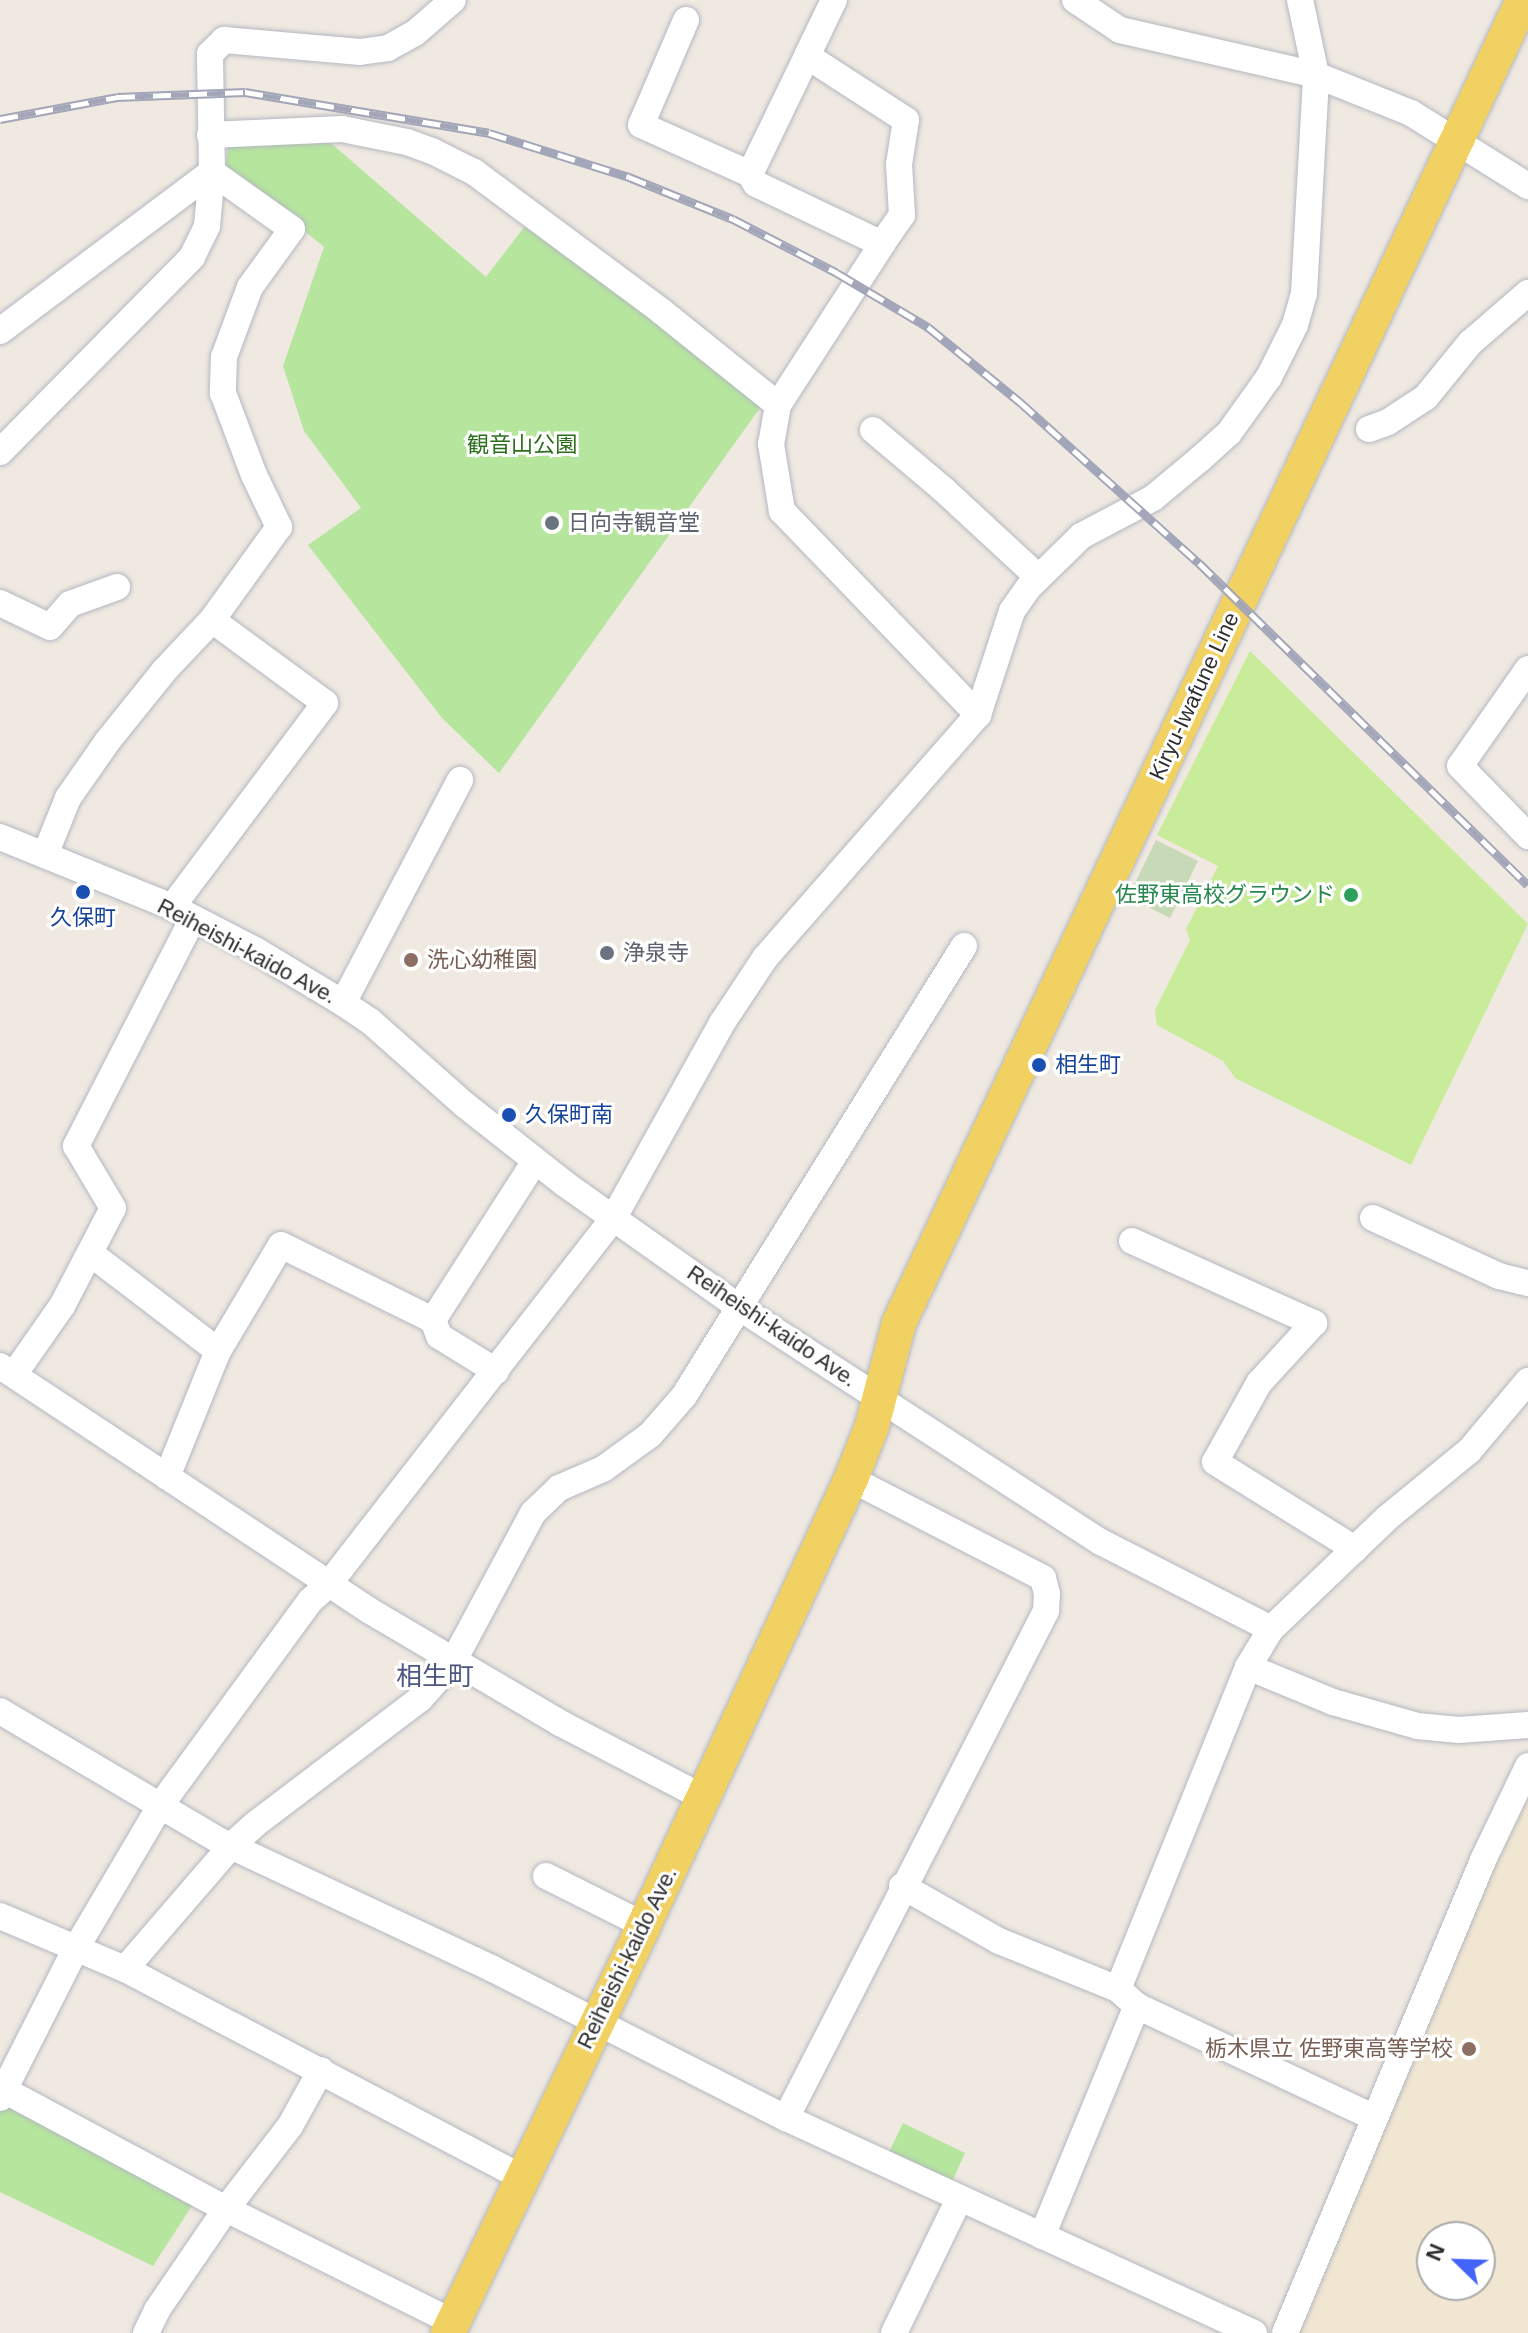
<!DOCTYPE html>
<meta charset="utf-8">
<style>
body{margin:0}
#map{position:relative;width:1528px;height:2333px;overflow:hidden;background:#efe9e1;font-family:Arial,"Noto Sans JP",sans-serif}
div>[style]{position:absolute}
.education>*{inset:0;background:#f0e6d1}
.green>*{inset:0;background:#b6e59e}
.cemetery>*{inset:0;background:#c8d9b8}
.pitch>*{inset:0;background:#c9ec9a}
.roads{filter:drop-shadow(0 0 2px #b4b7c1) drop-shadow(0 0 2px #b4b7c1)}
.minor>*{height:26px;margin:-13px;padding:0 13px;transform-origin:13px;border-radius:13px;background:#fff}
.major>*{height:34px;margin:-17px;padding:0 17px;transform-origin:17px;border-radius:17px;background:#f2d163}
.rail>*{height:9px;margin-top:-4.5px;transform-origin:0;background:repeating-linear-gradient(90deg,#fff 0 18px,#a3a6b8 0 36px);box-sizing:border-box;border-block:2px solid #a3a6b8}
.dots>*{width:22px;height:22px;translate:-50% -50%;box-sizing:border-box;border:4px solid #fff;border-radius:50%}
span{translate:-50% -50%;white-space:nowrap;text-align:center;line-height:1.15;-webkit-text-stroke:6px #fff;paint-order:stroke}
.park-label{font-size:22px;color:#2c6e1b}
.worship-label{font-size:22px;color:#5b616d}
.left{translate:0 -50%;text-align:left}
.street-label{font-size:22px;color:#2e2e2e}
.leisure-label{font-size:22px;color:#27864d}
.right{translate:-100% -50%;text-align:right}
.transit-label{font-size:22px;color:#164399}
.education-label{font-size:22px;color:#785e54}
.quarter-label{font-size:26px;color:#4d5680}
.north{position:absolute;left:1416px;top:2221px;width:80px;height:80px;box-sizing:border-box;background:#fff;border:2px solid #ababab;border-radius:50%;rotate:293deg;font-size:22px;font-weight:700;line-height:32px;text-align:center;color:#2e2e2e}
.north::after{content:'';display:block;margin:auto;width:28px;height:36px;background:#4264fb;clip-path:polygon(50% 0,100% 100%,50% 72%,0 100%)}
</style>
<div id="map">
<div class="education">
<i style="clip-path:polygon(evenodd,1528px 1781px,1528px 2333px,1299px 2333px,1528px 1781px,1432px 2237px,1480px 2237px,1480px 2285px,1432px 2285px,1432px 2237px)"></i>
</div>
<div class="green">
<i style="clip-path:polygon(325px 138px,486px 277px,528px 222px,762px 405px,499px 773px,442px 718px,308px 545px,361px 508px,304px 431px,283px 366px,324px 247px,226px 167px,229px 141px)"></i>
<i style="clip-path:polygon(7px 2095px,195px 2201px,153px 2266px,0 2192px,0 2107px)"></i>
<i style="clip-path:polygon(903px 2123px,965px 2153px,951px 2184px,888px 2154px)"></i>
</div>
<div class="cemetery">
<i style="clip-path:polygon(1156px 840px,1198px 861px,1170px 918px,1128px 897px)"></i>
</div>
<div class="pitch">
<i style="clip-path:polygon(1250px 651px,1528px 924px,1411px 1165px,1235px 1078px,1223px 1061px,1157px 1025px,1155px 1010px,1190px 940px,1186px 929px,1218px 866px,1157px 835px)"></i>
</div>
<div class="roads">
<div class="minor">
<i style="left:1075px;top:0;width:54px;rotate:33.7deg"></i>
<i style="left:1120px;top:30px;width:201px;rotate:12.9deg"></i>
<i style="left:1316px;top:75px;width:102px;rotate:21.8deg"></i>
<i style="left:1411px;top:113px;width:138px;rotate:32deg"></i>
<i style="left:686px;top:20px;width:114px;rotate:113.2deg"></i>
<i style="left:641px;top:125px;width:120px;rotate:24.2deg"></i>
<i style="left:807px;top:56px;width:118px;rotate:32.9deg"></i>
<i style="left:906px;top:120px;width:45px;rotate:99deg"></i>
<i style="left:899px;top:164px;width:51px;rotate:86.6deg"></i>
<i style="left:902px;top:215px;width:35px;rotate:125deg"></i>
<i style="left:882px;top:244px;width:140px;rotate:-154.5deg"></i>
<i style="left:756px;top:184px;width:12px;rotate:-121deg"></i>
<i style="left:750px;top:174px;width:131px;rotate:-64.2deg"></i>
<i style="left:807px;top:56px;width:62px;rotate:-64.3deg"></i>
<i style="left:210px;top:135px;width:132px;rotate:-2.6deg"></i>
<i style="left:342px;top:129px;width:66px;rotate:11.3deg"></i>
<i style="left:407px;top:142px;width:27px;rotate:20deg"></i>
<i style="left:432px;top:151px;width:47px;rotate:26.6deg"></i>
<i style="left:474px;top:172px;width:233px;rotate:36.6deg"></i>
<i style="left:661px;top:311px;width:150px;rotate:38.8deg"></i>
<i style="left:778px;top:405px;width:40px;rotate:100deg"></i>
<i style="left:771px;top:444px;width:68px;rotate:80.7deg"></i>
<i style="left:782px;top:511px;width:283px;rotate:46.1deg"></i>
<i style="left:0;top:331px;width:265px;rotate:-36.9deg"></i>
<i style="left:212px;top:172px;width:98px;rotate:35.5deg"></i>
<i style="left:292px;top:229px;width:72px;rotate:125.9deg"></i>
<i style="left:250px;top:287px;width:75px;rotate:110.4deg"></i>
<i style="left:224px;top:357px;width:36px;rotate:92deg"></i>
<i style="left:223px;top:393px;width:88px;rotate:69.3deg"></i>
<i style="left:254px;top:475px;width:58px;rotate:64.3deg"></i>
<i style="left:279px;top:527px;width:115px;rotate:125.8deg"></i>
<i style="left:212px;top:620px;width:70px;rotate:133.3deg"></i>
<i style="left:164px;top:671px;width:91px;rotate:128.8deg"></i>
<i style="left:107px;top:742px;width:68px;rotate:124.9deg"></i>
<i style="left:68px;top:798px;width:61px;rotate:112deg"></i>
<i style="left:778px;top:405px;width:192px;rotate:-57.1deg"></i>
<i style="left:1369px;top:429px;width:20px;rotate:-20deg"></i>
<i style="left:1388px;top:422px;width:45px;rotate:-33.3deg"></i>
<i style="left:1426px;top:397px;width:70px;rotate:-50.8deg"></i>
<i style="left:1470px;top:343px;width:77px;rotate:-40.8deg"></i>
<i style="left:873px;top:430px;width:93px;rotate:40.2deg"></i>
<i style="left:944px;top:490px;width:128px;rotate:42.8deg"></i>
<i style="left:0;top:452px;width:274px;rotate:-45.4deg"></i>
<i style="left:192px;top:257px;width:34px;rotate:-64deg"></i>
<i style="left:207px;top:226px;width:54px;rotate:-84.7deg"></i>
<i style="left:212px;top:172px;width:118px;rotate:-91deg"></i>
<i style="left:210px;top:54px;width:20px;rotate:-45deg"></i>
<i style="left:224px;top:40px;width:137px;rotate:5deg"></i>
<i style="left:360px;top:52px;width:28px;rotate:-8deg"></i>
<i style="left:388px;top:48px;width:31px;rotate:-29deg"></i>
<i style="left:415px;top:33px;width:50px;rotate:-41deg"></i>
<i style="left:0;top:603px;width:55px;rotate:25.6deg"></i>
<i style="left:50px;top:627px;width:30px;rotate:-49deg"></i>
<i style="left:70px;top:604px;width:50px;rotate:-19.9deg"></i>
<i style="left:1528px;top:669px;width:118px;rotate:125deg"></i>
<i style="left:1460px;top:766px;width:98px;rotate:45.8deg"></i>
<i style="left:0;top:837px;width:186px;rotate:22.1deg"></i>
<i style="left:172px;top:907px;width:93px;rotate:27.4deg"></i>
<i style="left:255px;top:950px;width:103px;rotate:31.1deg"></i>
<i style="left:343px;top:1003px;width:32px;rotate:34deg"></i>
<i style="left:370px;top:1021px;width:127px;rotate:41.5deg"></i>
<i style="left:465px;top:1105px;width:127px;rotate:38.3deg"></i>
<i style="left:565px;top:1184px;width:211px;rotate:35.3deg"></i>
<i style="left:737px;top:1306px;width:434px;rotate:33deg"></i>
<i style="left:1101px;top:1542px;width:191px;rotate:27.1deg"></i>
<i style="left:172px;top:907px;width:255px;rotate:-53.1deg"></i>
<i style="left:325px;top:703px;width:140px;rotate:-143.7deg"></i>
<i style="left:343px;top:1003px;width:252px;rotate:-62.3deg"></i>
<i style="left:1373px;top:1218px;width:139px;rotate:24.7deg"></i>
<i style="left:1499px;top:1276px;width:30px;rotate:14deg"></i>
<i style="left:1132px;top:1241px;width:200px;rotate:24.3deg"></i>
<i style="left:1314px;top:1323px;width:81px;rotate:132.5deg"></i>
<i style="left:1259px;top:1383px;width:90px;rotate:119.1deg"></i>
<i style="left:1215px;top:1462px;width:165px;rotate:31.9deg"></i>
<i style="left:90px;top:1253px;width:161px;rotate:37.4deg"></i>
<i style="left:433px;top:1320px;width:189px;rotate:-57.3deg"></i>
<i style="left:0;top:1366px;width:444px;rotate:33.5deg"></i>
<i style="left:370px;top:1611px;width:221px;rotate:30.5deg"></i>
<i style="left:560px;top:1723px;width:162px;rotate:27.5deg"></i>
<i style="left:15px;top:1373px;width:82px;rotate:-55deg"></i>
<i style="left:62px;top:1306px;width:110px;rotate:-62.5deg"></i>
<i style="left:113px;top:1208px;width:72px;rotate:-120.8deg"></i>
<i style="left:76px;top:1146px;width:256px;rotate:-62.8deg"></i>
<i style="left:167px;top:1477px;width:136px;rotate:-68deg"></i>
<i style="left:218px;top:1351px;width:123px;rotate:-59.3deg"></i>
<i style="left:281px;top:1245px;width:169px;rotate:26.3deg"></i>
<i style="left:433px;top:1320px;width:17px;rotate:69deg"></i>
<i style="left:439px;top:1336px;width:67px;rotate:31.6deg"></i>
<i style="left:1248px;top:1667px;width:92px;rotate:22.4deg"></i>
<i style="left:1333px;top:1702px;width:87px;rotate:15.9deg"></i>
<i style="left:1417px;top:1726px;width:42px;rotate:5.4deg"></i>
<i style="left:1459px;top:1730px;width:69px;rotate:-4.1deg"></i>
<i style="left:0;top:1711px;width:256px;rotate:30.6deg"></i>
<i style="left:220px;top:1841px;width:302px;rotate:25.1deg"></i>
<i style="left:493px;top:1969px;width:329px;rotate:27deg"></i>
<i style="left:786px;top:2118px;width:515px;rotate:24.67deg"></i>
<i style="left:546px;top:1876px;width:110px;rotate:26.6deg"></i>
<i style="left:902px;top:1886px;width:112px;rotate:29.6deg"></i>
<i style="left:999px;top:1941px;width:128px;rotate:22deg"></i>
<i style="left:1118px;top:1989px;width:25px;rotate:42deg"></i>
<i style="left:1137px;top:2006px;width:263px;rotate:25.2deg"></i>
<i style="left:0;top:1916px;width:136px;rotate:23deg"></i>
<i style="left:125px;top:1969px;width:450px;rotate:27.7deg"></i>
<i style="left:125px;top:1969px;width:162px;rotate:-49.2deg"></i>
<i style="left:231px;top:1846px;width:31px;rotate:-42deg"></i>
<i style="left:254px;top:1825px;width:208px;rotate:-37.2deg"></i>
<i style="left:420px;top:1699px;width:50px;rotate:-48.3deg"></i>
<i style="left:453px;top:1662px;width:169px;rotate:-61.8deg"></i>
<i style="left:533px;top:1513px;width:36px;rotate:-44deg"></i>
<i style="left:559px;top:1488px;width:48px;rotate:-23.4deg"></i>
<i style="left:603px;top:1469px;width:58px;rotate:-35.9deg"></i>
<i style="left:650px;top:1435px;width:52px;rotate:-48.9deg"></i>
<i style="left:684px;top:1396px;width:530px;rotate:-58.11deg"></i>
<i style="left:1118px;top:1989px;width:347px;rotate:-68deg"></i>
<i style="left:1248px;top:1667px;width:44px;rotate:-58.8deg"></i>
<i style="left:1271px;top:1629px;width:161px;rotate:-43.7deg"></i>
<i style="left:1387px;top:1518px;width:106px;rotate:-39.3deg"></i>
<i style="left:1469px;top:1451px;width:92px;rotate:-49.9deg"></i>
<i style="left:4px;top:2090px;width:252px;rotate:28.2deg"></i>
<i style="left:226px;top:2209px;width:254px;rotate:26.5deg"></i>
<i style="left:0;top:2098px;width:166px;rotate:-63.1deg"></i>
<i style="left:75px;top:1950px;width:167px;rotate:-59.4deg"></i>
<i style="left:160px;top:1806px;width:254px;rotate:-53.8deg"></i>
<i style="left:310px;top:1601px;width:24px;rotate:-42deg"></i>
<i style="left:328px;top:1585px;width:464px;rotate:-52.1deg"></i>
<i style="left:613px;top:1219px;width:224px;rotate:-60.9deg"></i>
<i style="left:722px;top:1023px;width:78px;rotate:-56.5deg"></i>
<i style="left:765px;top:958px;width:323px;rotate:-48.8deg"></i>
<i style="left:978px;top:715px;width:109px;rotate:-71.9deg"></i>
<i style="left:1012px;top:611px;width:29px;rotate:-55deg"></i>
<i style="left:1029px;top:587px;width:73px;rotate:-44.4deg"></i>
<i style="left:1081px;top:536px;width:81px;rotate:-27.8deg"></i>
<i style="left:1153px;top:498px;width:61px;rotate:-39.7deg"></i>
<i style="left:1200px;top:459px;width:39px;rotate:-42deg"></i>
<i style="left:1229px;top:433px;width:69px;rotate:-54.5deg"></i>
<i style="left:1269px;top:377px;width:58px;rotate:-63.4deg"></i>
<i style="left:1295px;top:325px;width:33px;rotate:-74deg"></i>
<i style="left:1304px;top:293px;width:218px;rotate:-86.8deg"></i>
<i style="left:1316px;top:75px;width:77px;rotate:-102deg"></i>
<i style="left:786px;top:2118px;width:570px;rotate:-62.85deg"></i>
<i style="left:1046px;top:1611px;width:17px;rotate:-87deg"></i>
<i style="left:1047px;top:1594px;width:16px;rotate:-104deg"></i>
<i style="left:1043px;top:1578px;width:216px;rotate:-152.7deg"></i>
<i style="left:1042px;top:2236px;width:249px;rotate:-67.6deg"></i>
<i style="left:146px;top:2333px;width:25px;rotate:-64deg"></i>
<i style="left:157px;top:2310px;width:122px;rotate:-55.7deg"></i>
<i style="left:226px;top:2209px;width:105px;rotate:-52.4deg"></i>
<i style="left:290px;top:2126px;width:64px;rotate:-61deg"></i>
<i style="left:894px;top:2333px;width:149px;rotate:-64.1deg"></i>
<i style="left:1285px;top:2333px;width:515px;rotate:-67.27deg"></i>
<i style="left:1484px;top:1858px;width:102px;rotate:-64.4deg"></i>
</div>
<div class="major">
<i style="left:448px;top:2333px;width:453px;rotate:-64.3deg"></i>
<i style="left:644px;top:1925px;width:492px;rotate:-65.1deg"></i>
<i style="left:851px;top:1479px;width:57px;rotate:-68.4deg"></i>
<i style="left:872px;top:1426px;width:106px;rotate:-75.3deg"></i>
<i style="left:899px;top:1323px;width:1463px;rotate:-64.75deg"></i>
</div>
</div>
<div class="rail">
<i style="left:0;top:119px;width:119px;rotate:-10.6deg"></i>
<i style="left:117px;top:97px;width:128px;rotate:-2.2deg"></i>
<i style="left:245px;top:92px;width:247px;rotate:9.5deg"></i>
<i style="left:489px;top:133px;width:147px;rotate:17.4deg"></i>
<i style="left:629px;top:177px;width:112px;rotate:22deg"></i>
<i style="left:733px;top:219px;width:117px;rotate:27.4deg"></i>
<i style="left:837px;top:273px;width:106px;rotate:30.7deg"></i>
<i style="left:928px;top:327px;width:119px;rotate:39.2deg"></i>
<i style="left:1020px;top:402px;width:241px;rotate:42deg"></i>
<i style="left:1199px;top:563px;width:460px;rotate:44.4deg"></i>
</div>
<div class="dots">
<i style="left:552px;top:523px;background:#6b7280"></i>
<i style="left:83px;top:892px;background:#1a4fb4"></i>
<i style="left:1351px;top:895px;background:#2e9e5b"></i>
<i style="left:607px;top:953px;background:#6b7280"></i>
<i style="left:411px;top:960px;background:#8d6e63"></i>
<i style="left:1039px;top:1065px;background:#1a4fb4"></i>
<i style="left:509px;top:1115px;background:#1a4fb4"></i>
<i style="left:1469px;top:2049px;background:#8d6e63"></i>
</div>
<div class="park-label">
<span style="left:522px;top:445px">観音山公園</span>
</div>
<div class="worship-label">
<span class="left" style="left:568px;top:523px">日向寺観音堂</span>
<span class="left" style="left:623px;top:953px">浄泉寺</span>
</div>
<div class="street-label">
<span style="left:1194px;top:696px;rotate:-65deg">Kiryu-Iwafune Line</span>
<span style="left:247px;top:951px;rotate:28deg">Reiheishi-kaido Ave.</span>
<span style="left:772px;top:1326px;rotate:34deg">Reiheishi-kaido Ave.</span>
<span style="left:627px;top:1958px;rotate:-64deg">Reiheishi-kaido Ave.</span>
</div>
<div class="leisure-label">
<span class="right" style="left:1335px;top:895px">佐野東高校グラウンド</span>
</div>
<div class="transit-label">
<span style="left:83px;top:918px">久保町</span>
<span class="left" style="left:1055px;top:1065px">相生町</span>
<span class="left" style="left:525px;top:1115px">久保町南</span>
</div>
<div class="education-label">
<span class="left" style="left:427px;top:960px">洗心幼稚園</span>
<span class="right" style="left:1453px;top:2049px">栃木県立 佐野東高等学校</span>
</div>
<div class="quarter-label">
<span style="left:435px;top:1677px">相生町</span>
</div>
<div class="north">N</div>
</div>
